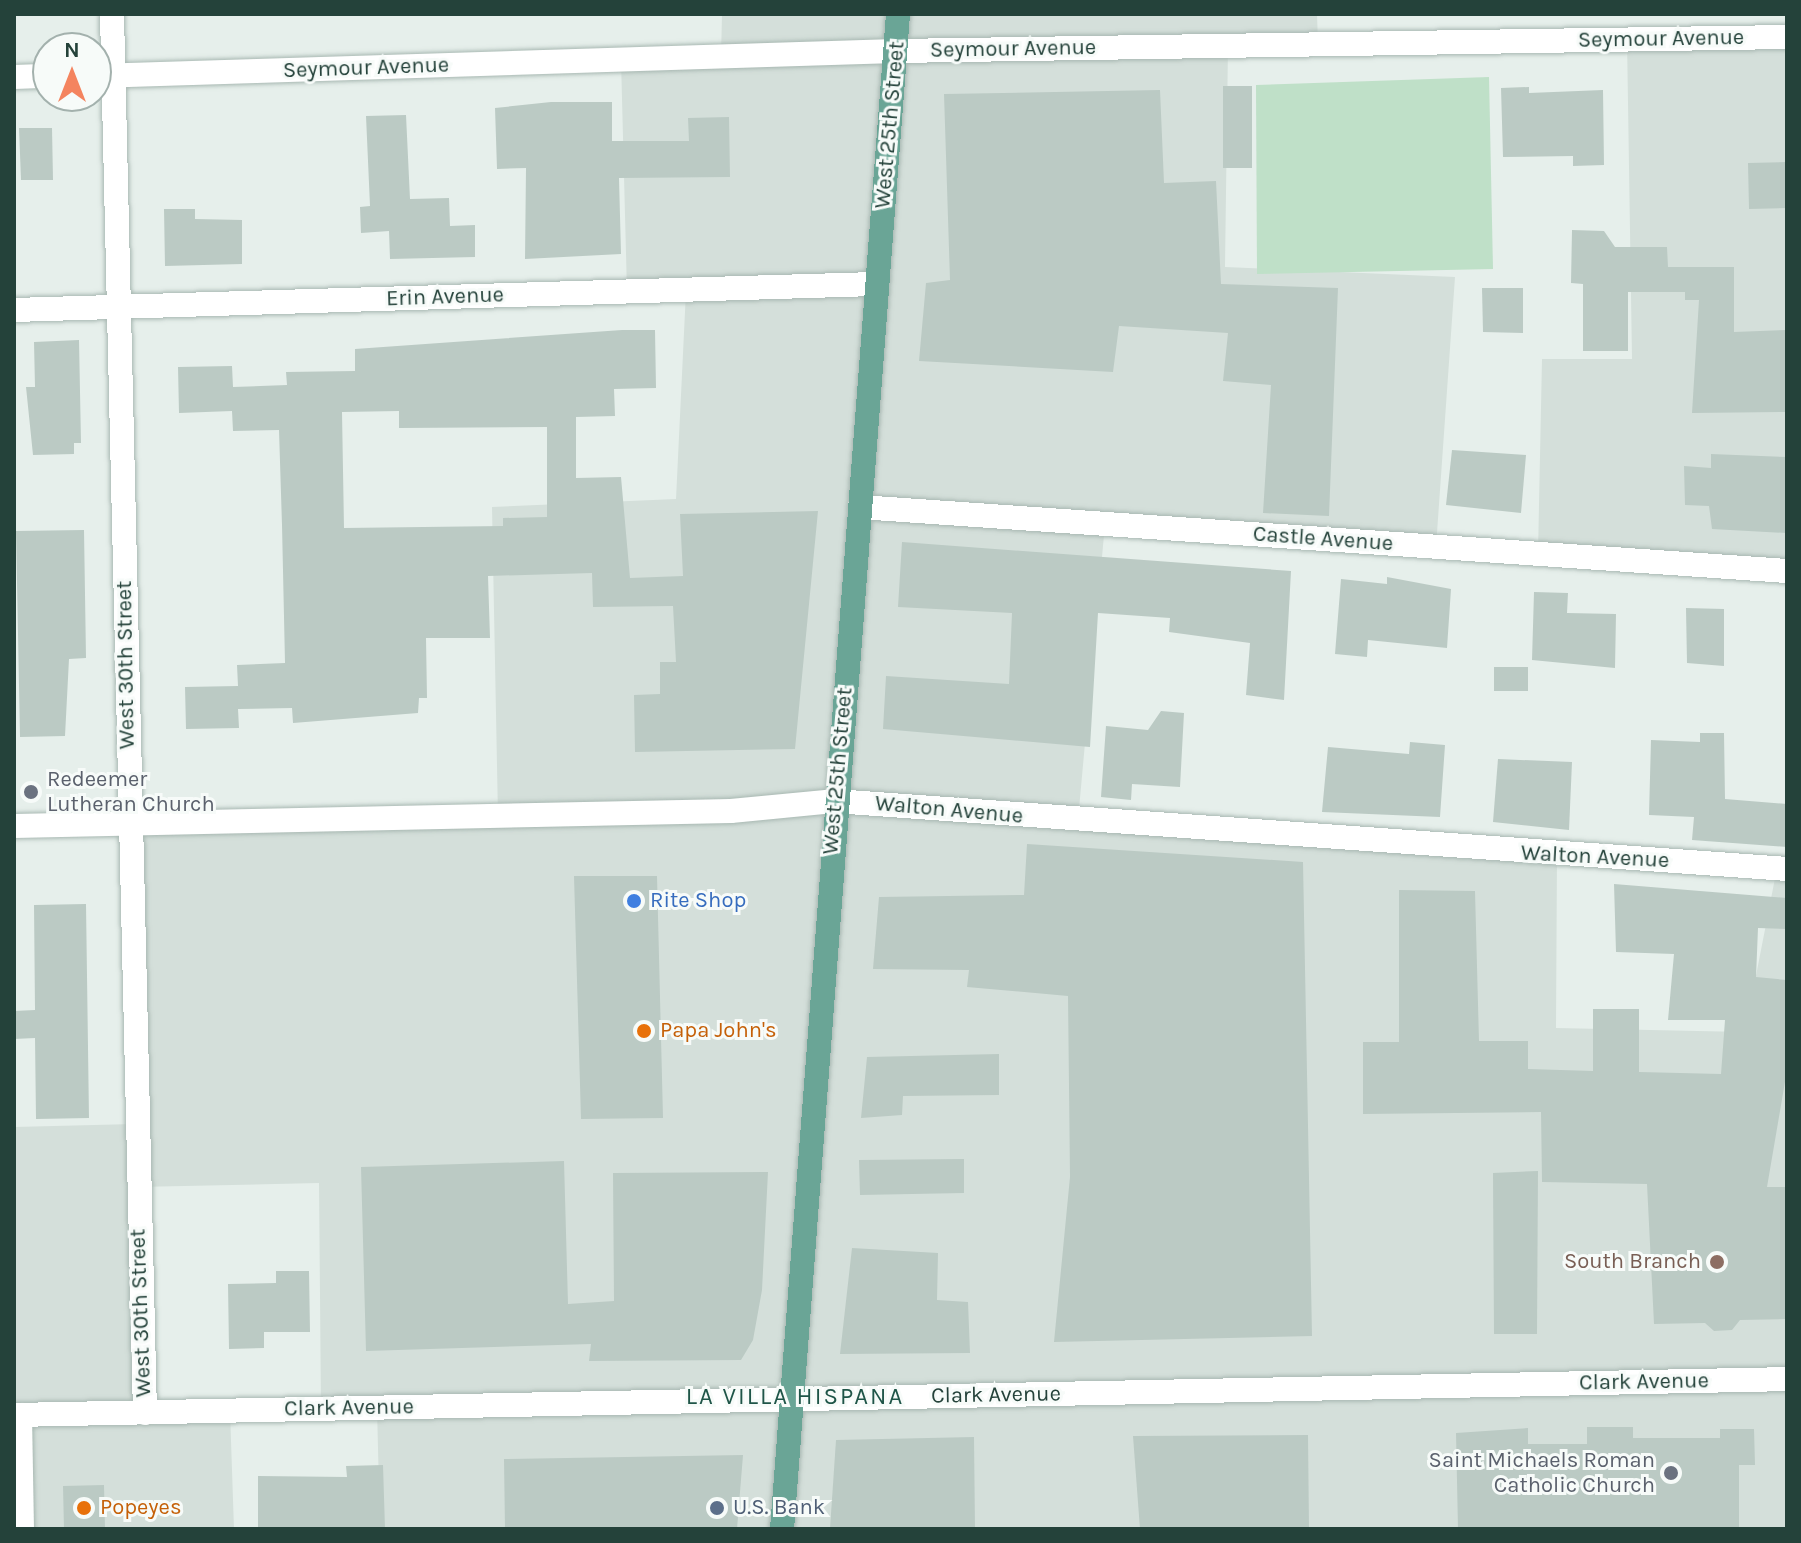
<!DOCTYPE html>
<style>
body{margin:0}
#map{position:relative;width:1801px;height:1543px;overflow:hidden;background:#e6efeb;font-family:Karla,sans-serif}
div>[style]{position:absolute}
.built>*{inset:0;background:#d4dfda}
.green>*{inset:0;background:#bfe0c8}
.building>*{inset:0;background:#bbcac4}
.roads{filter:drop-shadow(0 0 2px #a8b8b2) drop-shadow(0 0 2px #a8b8b2)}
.street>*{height:24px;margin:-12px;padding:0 12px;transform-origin:12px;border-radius:12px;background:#fff}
.secondary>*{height:24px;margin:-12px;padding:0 12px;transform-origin:12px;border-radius:12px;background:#fff}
.primary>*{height:24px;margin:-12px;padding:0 12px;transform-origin:12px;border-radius:12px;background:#6aa596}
.dots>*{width:22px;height:22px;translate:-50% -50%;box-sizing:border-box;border:4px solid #f7fbf9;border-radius:50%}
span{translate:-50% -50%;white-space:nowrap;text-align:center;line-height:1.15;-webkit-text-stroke:6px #f7fbf9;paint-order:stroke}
.street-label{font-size:22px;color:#24423a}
.worship-label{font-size:22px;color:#5b616d}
.left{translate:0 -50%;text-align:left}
.right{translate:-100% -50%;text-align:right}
.shop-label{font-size:22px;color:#366cbe}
.food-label{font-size:22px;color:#c56008}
.education-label{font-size:22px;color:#785e54}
.service-label{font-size:22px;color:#4e5e75}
.neighbourhood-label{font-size:24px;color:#1f5548;letter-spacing:2px}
.frame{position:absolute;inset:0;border:16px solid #24423a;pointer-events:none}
.north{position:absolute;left:32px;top:32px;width:80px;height:80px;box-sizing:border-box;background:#f7fbf9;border:2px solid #a3b1ad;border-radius:50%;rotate:0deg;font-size:22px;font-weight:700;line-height:32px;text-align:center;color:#24423a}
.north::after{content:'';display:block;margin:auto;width:28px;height:36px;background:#f4845f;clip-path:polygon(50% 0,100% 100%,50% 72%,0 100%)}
</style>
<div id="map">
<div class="built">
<i style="clip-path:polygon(722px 14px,1317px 14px,1318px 44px,1228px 46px,1225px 267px,1455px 277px,1436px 547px,1105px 524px,1078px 820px,1557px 855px,1556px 1028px,1745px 1032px,1777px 868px,1787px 869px,1787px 1529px,380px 1529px,377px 1408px,321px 1409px,319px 1183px,136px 1187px,145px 1412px,230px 1411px,234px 1529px,14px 1529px,14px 1127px,134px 1124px,128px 823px,498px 817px,492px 507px,676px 499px,686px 291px,627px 292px,621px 60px,721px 57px)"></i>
<i style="clip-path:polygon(1787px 37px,1787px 571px,1538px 554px,1542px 359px,1632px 359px,1627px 39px)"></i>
</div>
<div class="green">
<i style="clip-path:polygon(1489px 77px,1493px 269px,1257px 274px,1256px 85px)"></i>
</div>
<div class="building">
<i style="clip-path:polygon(1223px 86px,1252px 86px,1252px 168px,1223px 168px)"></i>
<i style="clip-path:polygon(1529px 87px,1529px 93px,1603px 90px,1604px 165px,1573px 166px,1573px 156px,1503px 157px,1501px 88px)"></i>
<i style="clip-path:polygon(1160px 90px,1164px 183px,1216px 181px,1221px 284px,1338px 288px,1329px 516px,1263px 513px,1271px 385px,1223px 381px,1228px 333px,1119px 326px,1113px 372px,919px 361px,926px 283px,950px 280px,944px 94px)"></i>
<i style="clip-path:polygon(551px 102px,612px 102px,612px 141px,689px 141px,688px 118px,729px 117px,730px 177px,619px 178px,621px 254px,525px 259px,526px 168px,497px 169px,495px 108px)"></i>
<i style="clip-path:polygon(406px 115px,410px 199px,449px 198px,450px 226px,475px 225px,475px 257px,390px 259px,389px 231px,361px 233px,360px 207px,370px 206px,366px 116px)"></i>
<i style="clip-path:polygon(19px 128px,52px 128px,53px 180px,21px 180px)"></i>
<i style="clip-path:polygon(1787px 162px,1787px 208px,1749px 209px,1748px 163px)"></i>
<i style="clip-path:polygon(164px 209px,195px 209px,195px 219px,242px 220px,242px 264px,165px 266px)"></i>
<i style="clip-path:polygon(1572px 230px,1604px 231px,1615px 247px,1667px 247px,1668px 267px,1734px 267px,1734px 332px,1787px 330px,1787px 412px,1692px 413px,1699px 300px,1685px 300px,1685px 292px,1628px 292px,1628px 351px,1583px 351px,1583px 284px,1571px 283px)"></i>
<i style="clip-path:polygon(1482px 288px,1523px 288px,1523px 333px,1483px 332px)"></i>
<i style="clip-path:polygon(evenodd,622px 330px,655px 330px,656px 388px,614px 389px,615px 416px,576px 417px,576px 478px,621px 477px,630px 578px,683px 576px,680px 514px,818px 511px,795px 749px,635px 752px,634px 695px,660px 694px,660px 662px,676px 662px,673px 606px,593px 607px,592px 573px,488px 576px,490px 638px,426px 638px,427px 698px,419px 698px,418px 713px,293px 723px,292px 708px,238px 709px,239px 728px,186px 729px,185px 687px,238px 686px,237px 665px,285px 663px,282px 525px,279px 430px,233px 431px,232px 411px,179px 413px,178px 367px,232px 366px,233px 387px,287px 385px,286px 372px,355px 371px,355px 349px,622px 330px,399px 411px,399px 428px,547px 427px,547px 517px,503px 518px,503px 526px,344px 528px,342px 412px,399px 411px)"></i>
<i style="clip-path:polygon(79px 340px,81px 443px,74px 443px,74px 454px,33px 455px,26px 387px,35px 387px,34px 342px)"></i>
<i style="clip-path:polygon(1452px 450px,1526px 455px,1521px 513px,1446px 505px)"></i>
<i style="clip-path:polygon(1711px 454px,1787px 457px,1787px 533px,1712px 529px,1709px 506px,1685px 505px,1684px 466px,1711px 468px)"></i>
<i style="clip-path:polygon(84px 530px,86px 658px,69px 659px,65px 736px,20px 737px,16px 531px)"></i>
<i style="clip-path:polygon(902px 542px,1291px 571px,1284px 700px,1246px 695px,1250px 643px,1169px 632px,1170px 618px,1098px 613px,1090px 747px,883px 729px,886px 676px,1009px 684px,1012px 613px,898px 607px)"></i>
<i style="clip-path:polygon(1387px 577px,1451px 589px,1447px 648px,1368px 640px,1367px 657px,1335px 654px,1341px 579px,1387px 584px)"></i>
<i style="clip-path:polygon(1534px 592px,1568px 593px,1567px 613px,1616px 614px,1615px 668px,1532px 660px)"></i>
<i style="clip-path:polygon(1686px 608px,1724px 609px,1724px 666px,1687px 663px)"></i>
<i style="clip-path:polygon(1494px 667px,1528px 667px,1528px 691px,1494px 691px)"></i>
<i style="clip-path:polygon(1161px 711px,1184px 713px,1180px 787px,1132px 784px,1131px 800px,1101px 797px,1106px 726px,1148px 730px)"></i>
<i style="clip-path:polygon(1700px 733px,1724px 733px,1725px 799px,1787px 804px,1787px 847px,1692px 840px,1694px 817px,1649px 815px,1651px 740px,1700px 742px)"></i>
<i style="clip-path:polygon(1410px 742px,1445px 745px,1440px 817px,1322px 812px,1328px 747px,1409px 754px)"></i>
<i style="clip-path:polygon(1498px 759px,1572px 762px,1569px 830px,1493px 822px)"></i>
<i style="clip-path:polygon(1027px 844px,1303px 862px,1312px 1336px,1054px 1342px,1070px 1177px,1068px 996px,967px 987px,969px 970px,873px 969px,879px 897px,1024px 895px)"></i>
<i style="clip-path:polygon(574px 876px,657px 876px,663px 1118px,581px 1119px)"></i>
<i style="clip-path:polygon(1614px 884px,1787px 898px,1787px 929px,1758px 928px,1756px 977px,1787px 980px,1787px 1070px,1767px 1187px,1786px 1187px,1787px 1319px,1740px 1320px,1732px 1330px,1714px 1331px,1705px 1323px,1654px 1324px,1647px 1184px,1542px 1182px,1541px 1112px,1363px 1114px,1363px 1042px,1399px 1042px,1399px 890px,1475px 891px,1479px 1041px,1528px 1041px,1528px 1069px,1593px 1071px,1593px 1009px,1639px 1009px,1639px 1072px,1721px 1074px,1725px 1020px,1668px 1020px,1674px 954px,1616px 952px)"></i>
<i style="clip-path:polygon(86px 904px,89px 1118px,36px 1119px,35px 1038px,14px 1039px,14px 1011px,35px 1010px,34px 905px)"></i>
<i style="clip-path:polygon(999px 1054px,999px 1095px,903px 1096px,902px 1115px,861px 1118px,867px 1057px)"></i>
<i style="clip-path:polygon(964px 1159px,964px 1193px,860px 1195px,859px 1160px)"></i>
<i style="clip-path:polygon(564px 1161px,568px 1304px,614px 1301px,613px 1173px,768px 1172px,762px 1290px,753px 1340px,741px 1360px,589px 1361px,591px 1344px,366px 1351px,361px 1167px)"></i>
<i style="clip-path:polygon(1538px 1171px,1537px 1334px,1494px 1334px,1493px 1173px)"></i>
<i style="clip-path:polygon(852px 1248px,938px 1253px,937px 1300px,968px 1302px,970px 1353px,840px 1354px)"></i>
<i style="clip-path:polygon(276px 1271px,309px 1271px,310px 1332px,264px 1332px,264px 1348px,229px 1349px,228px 1284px,276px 1283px)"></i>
<i style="clip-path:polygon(1587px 1427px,1633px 1427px,1633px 1438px,1720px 1438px,1720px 1429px,1754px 1429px,1755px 1465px,1739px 1465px,1739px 1529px,1458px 1529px,1456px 1433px,1528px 1428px,1528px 1444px,1587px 1444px)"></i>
<i style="clip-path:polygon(1308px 1435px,1309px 1529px,1140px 1529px,1133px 1436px)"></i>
<i style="clip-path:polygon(974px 1437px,975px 1529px,830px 1529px,836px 1440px)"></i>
<i style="clip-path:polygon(743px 1455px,737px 1529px,505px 1529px,504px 1459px)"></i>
<i style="clip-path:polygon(383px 1465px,385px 1529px,258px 1529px,258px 1476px,347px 1477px,346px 1466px)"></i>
<i style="clip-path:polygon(104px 1485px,105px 1529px,64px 1529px,63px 1486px)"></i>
</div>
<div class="roads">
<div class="street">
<i style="left:112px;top:14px;width:1399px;rotate:88.65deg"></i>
<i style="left:96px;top:76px;width:800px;rotate:-1.79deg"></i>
<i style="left:896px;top:51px;width:891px;rotate:-0.9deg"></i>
<i style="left:14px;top:77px;width:34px;rotate:-2deg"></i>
<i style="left:14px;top:310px;width:863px;rotate:-1.73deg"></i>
<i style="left:860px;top:507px;width:929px;rotate:3.95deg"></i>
<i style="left:14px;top:826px;width:717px;rotate:-1.2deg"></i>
<i style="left:731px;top:811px;width:103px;rotate:-5.5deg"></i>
<i style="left:834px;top:801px;width:955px;rotate:4.08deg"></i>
<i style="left:20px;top:1415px;width:114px;rotate:89deg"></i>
</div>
<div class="secondary">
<i style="left:14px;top:1415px;width:1773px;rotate:-1.16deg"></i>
</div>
<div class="primary">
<i style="left:782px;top:1529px;width:1519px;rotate:-85.62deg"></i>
</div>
</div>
<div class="dots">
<i style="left:31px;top:792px;background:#6b7280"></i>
<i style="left:634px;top:901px;background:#3f7fe0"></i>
<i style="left:644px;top:1031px;background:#e8710a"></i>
<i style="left:1717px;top:1262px;background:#8d6e63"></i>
<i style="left:1671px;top:1473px;background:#6b7280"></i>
<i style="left:84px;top:1508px;background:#e8710a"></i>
<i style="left:717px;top:1508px;background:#5c6f8a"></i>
</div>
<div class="street-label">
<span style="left:1661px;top:39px;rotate:-1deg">Seymour Avenue</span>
<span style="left:1013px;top:49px;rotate:-1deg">Seymour Avenue</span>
<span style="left:366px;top:68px;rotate:-2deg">Seymour Avenue</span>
<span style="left:890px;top:125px;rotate:-85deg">West 25th Street</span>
<span style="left:445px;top:297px;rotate:-2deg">Erin Avenue</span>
<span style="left:1323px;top:539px;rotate:4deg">Castle Avenue</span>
<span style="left:126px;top:665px;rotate:-91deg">West 30th Street</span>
<span style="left:838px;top:771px;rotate:-85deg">West 25th Street</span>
<span style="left:949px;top:810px;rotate:5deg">Walton Avenue</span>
<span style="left:1595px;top:857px;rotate:3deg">Walton Avenue</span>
<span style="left:141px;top:1313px;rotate:-92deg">West 30th Street</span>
<span style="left:1644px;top:1382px;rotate:-1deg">Clark Avenue</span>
<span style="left:996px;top:1395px;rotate:-1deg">Clark Avenue</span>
<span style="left:349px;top:1408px;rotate:-1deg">Clark Avenue</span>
</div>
<div class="worship-label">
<span class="left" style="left:47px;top:792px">Redeemer<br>Lutheran Church</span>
<span class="right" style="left:1655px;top:1473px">Saint Michaels Roman<br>Catholic Church</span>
</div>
<div class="shop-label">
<span class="left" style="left:650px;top:901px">Rite Shop</span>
</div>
<div class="food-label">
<span class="left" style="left:660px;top:1031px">Papa John's</span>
<span class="left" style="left:100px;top:1508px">Popeyes</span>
</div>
<div class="education-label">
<span class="right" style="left:1701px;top:1262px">South Branch</span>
</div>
<div class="service-label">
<span class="left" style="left:733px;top:1508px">U.S. Bank</span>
</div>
<div class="neighbourhood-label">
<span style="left:795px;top:1397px">LA VILLA HISPANA</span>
</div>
<div class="frame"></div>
<div class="north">N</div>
</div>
